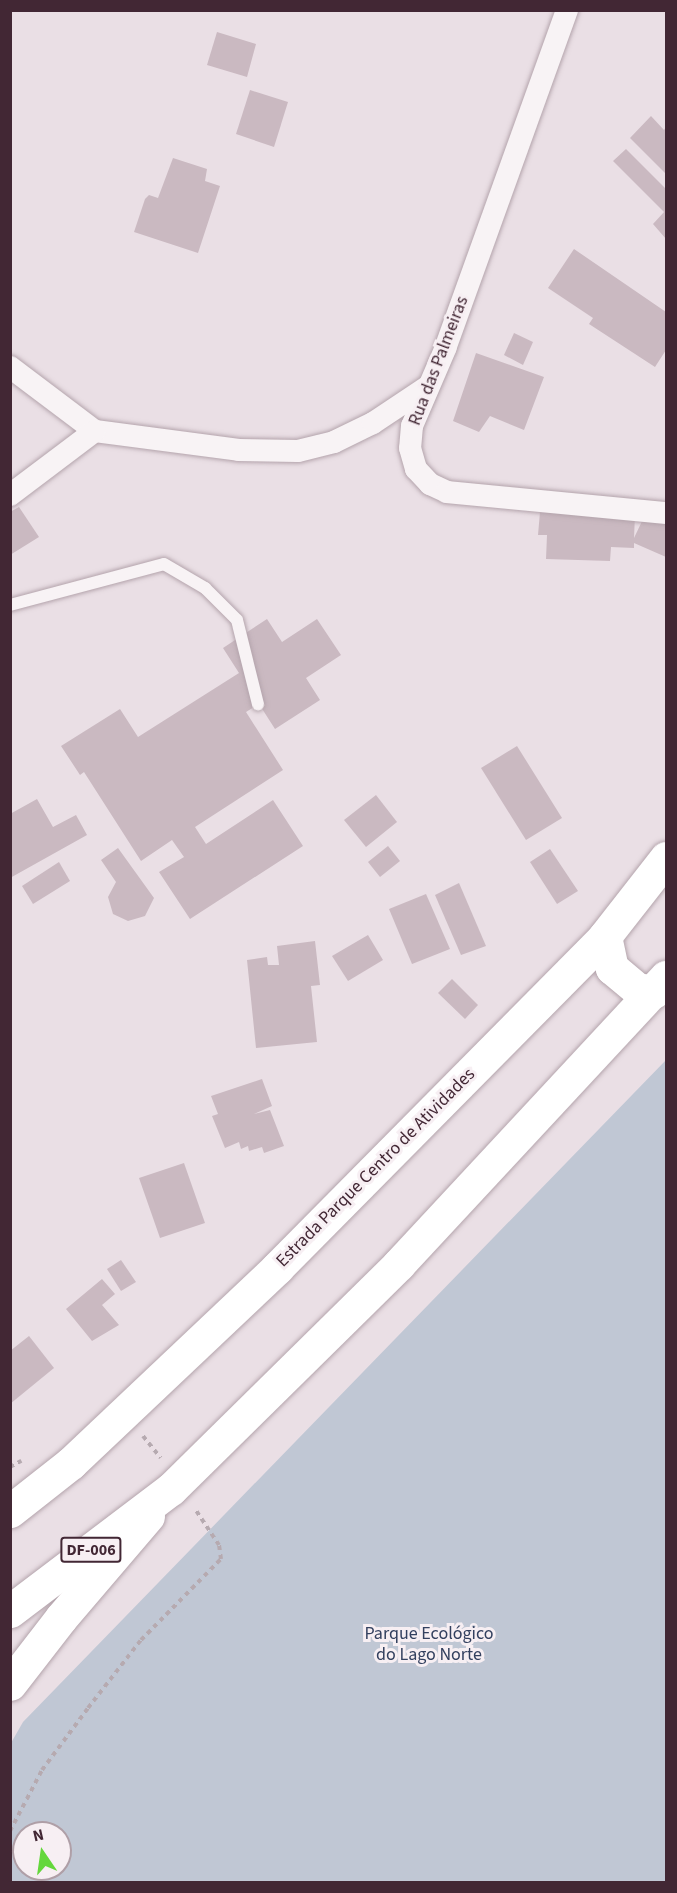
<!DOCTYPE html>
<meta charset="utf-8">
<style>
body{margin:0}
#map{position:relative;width:677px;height:1893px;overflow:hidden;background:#eadfe5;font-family:"Source Sans 3",sans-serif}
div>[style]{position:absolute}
.green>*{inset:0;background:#c0c7d4}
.building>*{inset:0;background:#cab9c1}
.path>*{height:4px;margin-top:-2px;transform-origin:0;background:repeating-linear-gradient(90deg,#b6aab0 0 4.5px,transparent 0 9px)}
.roads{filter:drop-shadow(0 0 2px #b4a4ac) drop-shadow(0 0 2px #b4a4ac)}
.service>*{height:12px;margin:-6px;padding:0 6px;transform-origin:6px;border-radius:6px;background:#f8f3f5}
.minor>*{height:22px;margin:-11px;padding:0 11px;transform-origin:11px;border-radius:11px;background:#f8f3f5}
.secondary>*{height:33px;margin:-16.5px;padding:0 16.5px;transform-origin:16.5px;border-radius:16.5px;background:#fff}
.primary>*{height:33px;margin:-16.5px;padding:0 16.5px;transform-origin:16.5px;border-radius:16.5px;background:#fff}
.trunk>*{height:33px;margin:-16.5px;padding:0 16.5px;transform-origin:16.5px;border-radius:16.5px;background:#fff}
span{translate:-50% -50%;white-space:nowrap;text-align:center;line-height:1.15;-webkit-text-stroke:6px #f7eff3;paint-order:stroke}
.shield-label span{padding:2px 4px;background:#f7eff3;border:2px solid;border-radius:4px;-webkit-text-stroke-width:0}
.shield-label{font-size:16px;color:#422734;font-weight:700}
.street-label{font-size:18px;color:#422734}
.park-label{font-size:18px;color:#33405f}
.frame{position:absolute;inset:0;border:12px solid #422734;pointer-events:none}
.north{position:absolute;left:12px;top:1821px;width:60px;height:60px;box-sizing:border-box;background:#f7eff3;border:2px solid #af9fa7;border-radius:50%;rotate:347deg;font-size:16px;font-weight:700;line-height:24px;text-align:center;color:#422734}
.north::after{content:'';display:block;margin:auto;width:21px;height:27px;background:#64d73c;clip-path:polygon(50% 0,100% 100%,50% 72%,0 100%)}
</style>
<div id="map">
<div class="green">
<i style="clip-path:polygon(evenodd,666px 1060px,666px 1882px,11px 1882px,11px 1743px,23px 1722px,666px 1060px,24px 1833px,60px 1833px,60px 1869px,24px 1869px,24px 1833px)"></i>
</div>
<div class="building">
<i style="clip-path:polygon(217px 32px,256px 44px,247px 77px,207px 65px)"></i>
<i style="clip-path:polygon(250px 90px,288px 102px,274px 147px,236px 134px)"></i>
<i style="clip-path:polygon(651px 116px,664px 130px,666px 127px,666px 174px,630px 138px)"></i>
<i style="clip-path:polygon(626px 149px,666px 189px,666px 239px,653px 224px,664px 212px,613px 161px)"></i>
<i style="clip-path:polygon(173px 158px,207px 169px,205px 181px,220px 186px,198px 253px,134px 232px,145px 199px,149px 195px,158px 198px)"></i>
<i style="clip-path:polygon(574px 249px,666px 312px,666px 350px,655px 367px,589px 324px,593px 318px,548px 288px)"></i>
<i style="clip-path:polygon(514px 333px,533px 342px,523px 365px,504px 355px)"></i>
<i style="clip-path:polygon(476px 353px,544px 377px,524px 430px,490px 416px,479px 432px,453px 421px)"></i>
<i style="clip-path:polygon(19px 507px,39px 537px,10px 555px,10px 512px)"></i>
<i style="clip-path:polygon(540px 512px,635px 515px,634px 538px,645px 515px,666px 521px,666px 557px,634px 543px,634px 548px,611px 547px,610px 561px,546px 559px,547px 535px,538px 535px)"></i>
<i style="clip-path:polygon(267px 619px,282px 642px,317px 619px,341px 655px,306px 678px,320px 700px,275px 729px,259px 704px,246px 712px,283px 770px,195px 827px,206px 844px,273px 800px,303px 846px,190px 919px,159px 872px,184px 857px,172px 840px,141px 861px,84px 772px,80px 775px,61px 746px,120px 709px,138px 737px,239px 673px,223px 648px)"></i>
<i style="clip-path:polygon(517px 746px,562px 818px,526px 840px,481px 768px)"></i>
<i style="clip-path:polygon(376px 795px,397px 822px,366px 847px,344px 820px)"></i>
<i style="clip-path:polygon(37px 799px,53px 827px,76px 815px,87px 835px,10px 878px,10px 814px)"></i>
<i style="clip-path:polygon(388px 846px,400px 861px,380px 877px,368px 862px)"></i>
<i style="clip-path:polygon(118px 848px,154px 898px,145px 916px,128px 921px,113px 914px,108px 897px,116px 882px,101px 860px)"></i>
<i style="clip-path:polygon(550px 849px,578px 891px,557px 904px,530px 862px)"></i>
<i style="clip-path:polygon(59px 862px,70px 881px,33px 904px,22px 886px)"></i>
<i style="clip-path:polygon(459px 883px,486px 946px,461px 955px,435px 895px)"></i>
<i style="clip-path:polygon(426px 894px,450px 949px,412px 964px,389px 909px)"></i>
<i style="clip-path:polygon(368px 935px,383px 960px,348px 981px,332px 956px)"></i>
<i style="clip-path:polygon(315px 941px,320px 985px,311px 986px,317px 1042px,256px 1048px,247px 960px,267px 957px,268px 965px,279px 965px,277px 946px)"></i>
<i style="clip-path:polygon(452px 979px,478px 1005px,465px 1019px,438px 993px)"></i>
<i style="clip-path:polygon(262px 1079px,272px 1106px,254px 1114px,270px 1110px,284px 1146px,264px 1153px,262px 1147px,249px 1151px,248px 1146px,241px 1149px,239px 1142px,225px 1148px,212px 1116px,218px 1114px,211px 1096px)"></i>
<i style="clip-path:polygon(184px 1163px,205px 1223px,160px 1238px,139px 1178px)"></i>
<i style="clip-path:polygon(121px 1260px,136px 1282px,121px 1291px,107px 1269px)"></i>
<i style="clip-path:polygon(102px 1279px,115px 1294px,102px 1305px,119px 1325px,92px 1341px,66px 1309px)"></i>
<i style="clip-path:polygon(29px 1336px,54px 1368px,10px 1404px,10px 1351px)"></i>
</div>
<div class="path">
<i style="left:143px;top:1436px;width:28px;rotate:51deg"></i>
<i style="left:10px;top:1467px;width:13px;rotate:-29deg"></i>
<i style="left:10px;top:1831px;width:69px;rotate:-62.3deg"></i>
<i style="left:42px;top:1770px;width:77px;rotate:-53.4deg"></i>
<i style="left:88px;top:1708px;width:86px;rotate:-52.1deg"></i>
<i style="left:141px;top:1640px;width:114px;rotate:-45.4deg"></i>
<i style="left:221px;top:1559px;width:14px;rotate:-98deg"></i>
<i style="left:219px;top:1545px;width:43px;rotate:-123.7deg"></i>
</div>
<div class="roads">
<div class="service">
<i style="left:10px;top:605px;width:159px;rotate:-14.9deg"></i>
<i style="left:164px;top:564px;width:48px;rotate:30.3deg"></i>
<i style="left:205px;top:588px;width:45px;rotate:45deg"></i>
<i style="left:237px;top:620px;width:87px;rotate:76deg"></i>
</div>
<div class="minor">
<i style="left:567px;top:10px;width:358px;rotate:109.8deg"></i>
<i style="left:446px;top:347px;width:86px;rotate:113.3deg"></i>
<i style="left:412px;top:426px;width:22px;rotate:95deg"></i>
<i style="left:410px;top:448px;width:22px;rotate:74deg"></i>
<i style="left:416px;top:469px;width:21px;rotate:47deg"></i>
<i style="left:430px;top:484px;width:19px;rotate:25deg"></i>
<i style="left:447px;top:492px;width:220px;rotate:5.5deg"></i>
<i style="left:10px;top:367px;width:106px;rotate:37deg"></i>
<i style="left:95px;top:431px;width:145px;rotate:7.5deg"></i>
<i style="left:239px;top:450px;width:59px;rotate:1deg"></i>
<i style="left:298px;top:451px;width:37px;rotate:-14deg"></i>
<i style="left:334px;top:442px;width:43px;rotate:-26deg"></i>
<i style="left:373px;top:423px;width:65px;rotate:-33.7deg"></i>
<i style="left:10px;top:495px;width:106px;rotate:-37deg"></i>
</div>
<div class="secondary">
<i style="left:605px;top:936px;width:33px;rotate:78deg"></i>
<i style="left:612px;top:968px;width:33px;rotate:40deg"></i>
<i style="left:637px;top:989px;width:17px;rotate:10deg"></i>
<i style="left:71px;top:1463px;width:284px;rotate:-43.4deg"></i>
<i style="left:277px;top:1268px;width:467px;rotate:-45.3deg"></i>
<i style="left:605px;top:936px;width:99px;rotate:-52deg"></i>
<i style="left:171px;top:1489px;width:320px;rotate:-44.6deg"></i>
<i style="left:399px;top:1264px;width:392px;rotate:-47.1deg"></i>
</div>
<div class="primary">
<i style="left:10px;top:1684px;width:83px;rotate:-52.3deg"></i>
<i style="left:61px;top:1618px;width:134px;rotate:-49.5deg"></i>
</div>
<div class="trunk">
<i style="left:10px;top:1511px;width:78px;rotate:-38.2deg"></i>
<i style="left:10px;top:1611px;width:202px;rotate:-37.2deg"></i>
</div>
</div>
<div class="shield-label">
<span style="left:91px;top:1550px">DF-006</span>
</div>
<div class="street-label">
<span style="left:439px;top:361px;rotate:-69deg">Rua das Palmeiras</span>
<span style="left:376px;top:1168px;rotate:-45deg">Estrada Parque Centro de Atividades</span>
</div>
<div class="park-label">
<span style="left:429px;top:1645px">Parque Ecológico<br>do Lago Norte</span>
</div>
<div class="frame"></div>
<div class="north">N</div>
</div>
